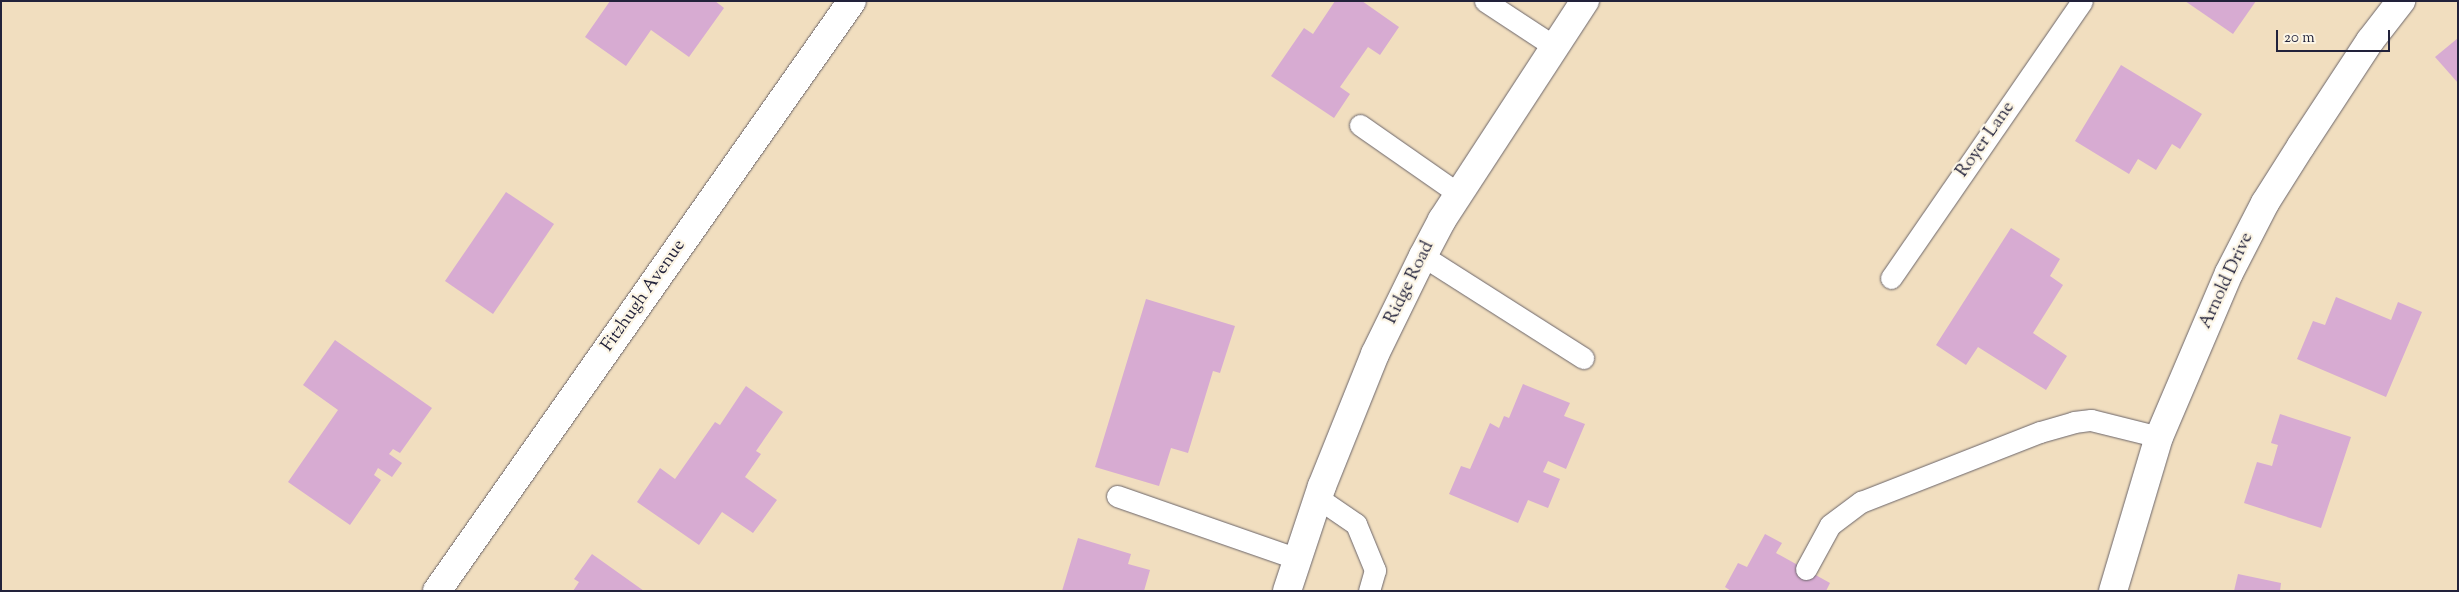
<!DOCTYPE html>
<style>
body{margin:0}
#map{position:relative;width:2459px;height:592px;overflow:hidden;background:#f1debf;font-family:"Sorts Mill Goudy",serif}
div>[style]{position:absolute}
.building>*{inset:0;background:#d7abd2}
.roads{filter:drop-shadow(0 0 1px #6a6469) drop-shadow(0 0 1px #6a6469)}
.service>*{height:21px;margin:-10.5px;padding:0 10.5px;transform-origin:10.5px;border-radius:10.5px;background:#fff}
.minor>*{height:28px;margin:-14px;padding:0 14px;transform-origin:14px;border-radius:14px;background:#fff}
span{translate:-50% -50%;white-space:nowrap;text-align:center;line-height:1.15;-webkit-text-stroke:4.5px #fcf5e5;paint-order:stroke}
.street-label{font-size:18px;color:#22223b}
.frame{position:absolute;inset:0;border:2px solid #22223b;pointer-events:none}
.scale{position:absolute;left:2276px;top:30px;width:114px;height:22px;box-sizing:border-box;border:2px solid #22223b;border-top:0;padding-left:6px;font-size:15px;line-height:18px;white-space:nowrap;color:#22223b;-webkit-text-stroke:4px #fcf5e5;paint-order:stroke}
</style>
<div id="map">
<div class="building">
<i style="clip-path:polygon(610px 1px,715px 1px,724px 8px,689px 57px,651px 30px,626px 66px,585px 37px)"></i>
<i style="clip-path:polygon(1335px 1px,1362px 1px,1399px 27px,1380px 55px,1368px 47px,1340px 87px,1350px 94px,1334px 118px,1271px 76px,1304px 28px,1313px 34px)"></i>
<i style="clip-path:polygon(2185px 1px,2256px 1px,2233px 34px)"></i>
<i style="clip-path:polygon(2458px 38px,2458px 83px,2435px 57px)"></i>
<i style="clip-path:polygon(2121px 65px,2202px 114px,2180px 149px,2172px 144px,2156px 170px,2138px 159px,2129px 174px,2075px 141px)"></i>
<i style="clip-path:polygon(506px 192px,554px 224px,493px 314px,445px 281px)"></i>
<i style="clip-path:polygon(2011px 228px,2060px 259px,2050px 276px,2063px 285px,2033px 333px,2067px 356px,2046px 390px,1978px 347px,1966px 365px,1936px 345px)"></i>
<i style="clip-path:polygon(2336px 297px,2391px 320px,2398px 302px,2422px 312px,2386px 397px,2297px 359px,2313px 321px,2325px 325px)"></i>
<i style="clip-path:polygon(1146px 299px,1235px 326px,1220px 373px,1213px 371px,1188px 453px,1171px 448px,1159px 486px,1095px 467px)"></i>
<i style="clip-path:polygon(335px 340px,432px 408px,400px 453px,393px 449px,389px 454px,402px 463px,392px 477px,378px 468px,374px 475px,381px 480px,350px 525px,288px 482px,338px 410px,303px 385px)"></i>
<i style="clip-path:polygon(1523px 384px,1570px 403px,1564px 416px,1585px 424px,1566px 469px,1548px 461px,1543px 472px,1560px 479px,1548px 508px,1528px 500px,1518px 523px,1449px 494px,1461px 466px,1470px 469px,1490px 423px,1499px 428px,1504px 416px,1509px 418px)"></i>
<i style="clip-path:polygon(746px 386px,783px 412px,756px 451px,761px 454px,745px 477px,777px 500px,753px 533px,722px 512px,699px 545px,637px 502px,660px 468px,675px 479px,715px 422px,720px 425px)"></i>
<i style="clip-path:polygon(2280px 414px,2351px 437px,2321px 528px,2244px 503px,2257px 462px,2272px 466px,2278px 445px,2271px 443px)"></i>
<i style="clip-path:polygon(1765px 534px,1782px 543px,1776px 553px,1830px 583px,1826px 591px,1731px 591px,1725px 587px,1738px 563px,1747px 567px)"></i>
<i style="clip-path:polygon(1078px 538px,1131px 554px,1128px 564px,1150px 570px,1144px 591px,1062px 591px)"></i>
<i style="clip-path:polygon(592px 554px,644px 591px,573px 591px,579px 582px,574px 579px)"></i>
<i style="clip-path:polygon(2238px 574px,2281px 583px,2280px 591px,2234px 591px)"></i>
</div>
<div class="roads">
<div class="service">
<i style="left:1485px;top:1px;width:84px;rotate:33.3deg"></i>
<i style="left:1360px;top:125px;width:121px;rotate:34.9deg"></i>
<i style="left:1423px;top:256px;width:190px;rotate:32.5deg"></i>
<i style="left:1891px;top:278px;width:336px;rotate:-55.4deg"></i>
<i style="left:1117px;top:496px;width:192px;rotate:19.2deg"></i>
<i style="left:1318px;top:498px;width:46px;rotate:34.4deg"></i>
<i style="left:1356px;top:524px;width:50px;rotate:67.6deg"></i>
<i style="left:1375px;top:570px;width:22px;rotate:106deg"></i>
<i style="left:1806px;top:569px;width:50px;rotate:-61.4deg"></i>
<i style="left:1830px;top:525px;width:39px;rotate:-37deg"></i>
<i style="left:1861px;top:502px;width:192px;rotate:-21.4deg"></i>
<i style="left:2040px;top:432px;width:35px;rotate:-16deg"></i>
<i style="left:2074px;top:422px;width:17px;rotate:-7deg"></i>
<i style="left:2091px;top:420px;width:70px;rotate:14deg"></i>
</div>
<div class="minor">
<i style="left:437px;top:591px;width:721px;rotate:-54.88deg"></i>
<i style="left:1287px;top:591px;width:111px;rotate:-71.6deg"></i>
<i style="left:1322px;top:486px;width:142px;rotate:-68.1deg"></i>
<i style="left:1375px;top:354px;width:109px;rotate:-63.9deg"></i>
<i style="left:1423px;top:256px;width:41px;rotate:-62.2deg"></i>
<i style="left:1442px;top:220px;width:262px;rotate:-56.9deg"></i>
<i style="left:2113px;top:591px;width:161px;rotate:-73.4deg"></i>
<i style="left:2159px;top:437px;width:178px;rotate:-66.9deg"></i>
<i style="left:2229px;top:273px;width:79px;rotate:-62.8deg"></i>
<i style="left:2265px;top:203px;width:67px;rotate:-57.7deg"></i>
<i style="left:2301px;top:146px;width:126px;rotate:-56.7deg"></i>
<i style="left:2370px;top:41px;width:51px;rotate:-52.2deg"></i>
</div>
</div>
<div class="street-label">
<span style="left:1986px;top:140px;rotate:-55deg">Royer Lane</span>
<span style="left:2227px;top:281px;rotate:-65deg">Arnold Drive</span>
<span style="left:1410px;top:283px;rotate:-64deg">Ridge Road</span>
<span style="left:644px;top:296px;rotate:-55deg">Fitzhugh Avenue</span>
</div>
<div class="frame"></div>
<div class="scale">20 m</div>
</div>
